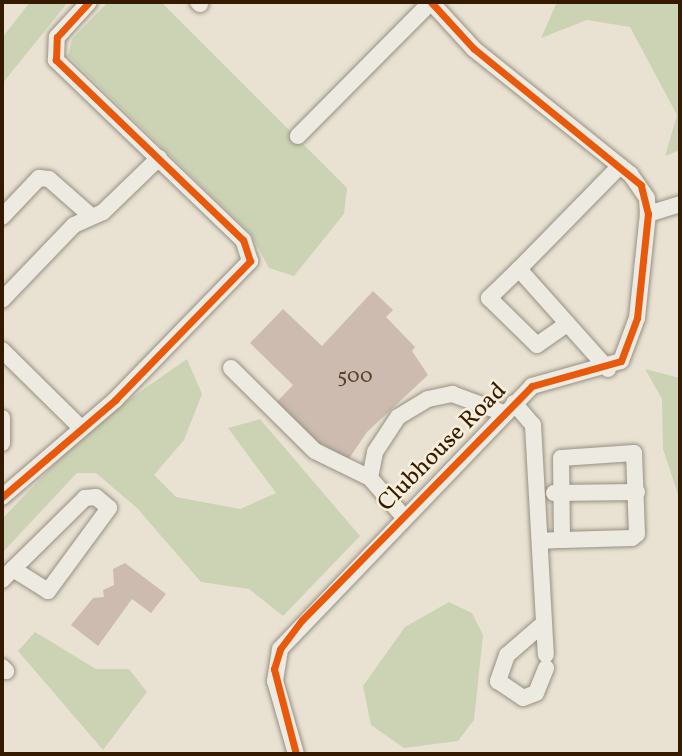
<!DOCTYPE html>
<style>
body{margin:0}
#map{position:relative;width:682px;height:756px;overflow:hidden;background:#e9e2d2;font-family:Vollkorn,serif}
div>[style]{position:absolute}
.green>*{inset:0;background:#ccd3b4}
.building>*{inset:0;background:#ccbbae}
.roads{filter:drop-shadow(0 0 2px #979083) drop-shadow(0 0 2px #979083)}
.minor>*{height:16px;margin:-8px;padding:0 8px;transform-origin:8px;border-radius:8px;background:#edeae1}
.cycleway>*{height:7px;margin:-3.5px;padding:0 3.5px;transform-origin:3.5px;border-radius:3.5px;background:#e8590c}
span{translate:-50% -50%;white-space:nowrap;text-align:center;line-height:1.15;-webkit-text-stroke:5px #f7efdb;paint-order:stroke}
.number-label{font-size:21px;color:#5b422c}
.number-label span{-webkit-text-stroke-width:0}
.street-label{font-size:24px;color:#351a00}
.frame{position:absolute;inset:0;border:4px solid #351a00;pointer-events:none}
</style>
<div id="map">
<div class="green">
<i style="clip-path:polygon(30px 2px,68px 2px,2px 84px,2px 38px)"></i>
<i style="clip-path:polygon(108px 2px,161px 2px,347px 188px,344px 214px,294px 276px,269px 268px,250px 233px,68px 56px,72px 39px)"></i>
<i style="clip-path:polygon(557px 2px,680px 2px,680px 150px,665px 156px,677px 115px,630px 27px,587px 20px,541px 38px)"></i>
<i style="clip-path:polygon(187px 359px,202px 394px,184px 440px,154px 475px,176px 497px,240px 509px,276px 493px,228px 428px,260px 419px,360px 536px,283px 616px,249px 589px,201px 582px,137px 508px,96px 473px,77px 473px,2px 553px,2px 519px,91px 426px)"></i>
<i style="clip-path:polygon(645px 369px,680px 378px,680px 500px,663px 449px,662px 399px)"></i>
<i style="clip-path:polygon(449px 602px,472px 613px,483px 635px,474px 720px,458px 741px,404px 748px,371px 725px,363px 686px,405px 627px)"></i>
<i style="clip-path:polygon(35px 632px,96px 669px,129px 669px,147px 692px,103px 750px,18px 651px)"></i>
</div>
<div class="building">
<i style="clip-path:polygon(373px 291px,393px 310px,386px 317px,415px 347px,412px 351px,428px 375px,367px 432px,348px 460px,322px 444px,317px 449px,273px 406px,293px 385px,250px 343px,283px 309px,322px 346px)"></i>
<i style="clip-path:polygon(125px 563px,166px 594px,151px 613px,132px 599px,98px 646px,71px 625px,93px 598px,104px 597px,103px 590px,114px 585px,113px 569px)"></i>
</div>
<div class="roads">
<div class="minor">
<i style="left:198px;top:2px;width:3px;rotate:45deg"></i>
<i style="left:648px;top:214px;width:34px;rotate:-17deg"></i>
<i style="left:2px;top:217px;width:54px;rotate:-46.5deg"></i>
<i style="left:39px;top:178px;width:10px;rotate:6deg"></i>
<i style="left:49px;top:179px;width:56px;rotate:41.4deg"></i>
<i style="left:519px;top:269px;width:42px;rotate:136deg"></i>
<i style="left:489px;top:298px;width:67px;rotate:44.4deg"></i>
<i style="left:537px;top:345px;width:37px;rotate:-35deg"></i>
<i style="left:2px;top:300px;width:104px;rotate:-46.2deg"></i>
<i style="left:74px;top:225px;width:32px;rotate:-24deg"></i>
<i style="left:103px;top:212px;width:78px;rotate:-44deg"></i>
<i style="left:2px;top:350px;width:107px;rotate:44.6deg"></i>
<i style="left:231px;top:368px;width:118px;rotate:44.7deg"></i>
<i style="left:315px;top:451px;width:61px;rotate:26.1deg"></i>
<i style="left:608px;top:369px;width:134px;rotate:-131.7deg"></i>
<i style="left:519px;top:269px;width:144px;rotate:-45.6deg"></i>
<i style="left:514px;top:403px;width:29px;rotate:49deg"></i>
<i style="left:533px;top:425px;width:230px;rotate:86.8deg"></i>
<i style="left:2px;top:418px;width:25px;rotate:90deg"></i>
<i style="left:554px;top:493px;width:83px;rotate:-0.7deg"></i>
<i style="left:2px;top:497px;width:149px;rotate:-40.6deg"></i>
<i style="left:115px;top:400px;width:194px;rotate:-45.8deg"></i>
<i style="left:250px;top:261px;width:22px;rotate:-108deg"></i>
<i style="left:243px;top:240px;width:260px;rotate:-136.1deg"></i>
<i style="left:56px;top:60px;width:23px;rotate:-88deg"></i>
<i style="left:57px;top:37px;width:47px;rotate:-47.6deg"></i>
<i style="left:403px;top:516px;width:50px;rotate:-131deg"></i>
<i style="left:370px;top:478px;width:26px;rotate:-79deg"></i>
<i style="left:375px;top:452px;width:42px;rotate:-56.7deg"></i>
<i style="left:398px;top:417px;width:35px;rotate:-31deg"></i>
<i style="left:428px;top:399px;width:25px;rotate:-12deg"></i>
<i style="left:452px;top:394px;width:55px;rotate:20.1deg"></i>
<i style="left:540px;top:541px;width:22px;rotate:-3deg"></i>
<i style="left:562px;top:540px;width:70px;rotate:-1.6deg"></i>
<i style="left:632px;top:538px;width:6px;rotate:-39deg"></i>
<i style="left:637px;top:534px;width:81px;rotate:-92.1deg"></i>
<i style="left:634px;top:453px;width:73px;rotate:176.1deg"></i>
<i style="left:561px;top:458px;width:82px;rotate:89.3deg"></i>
<i style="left:2px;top:580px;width:16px;rotate:-45deg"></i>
<i style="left:13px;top:569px;width:101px;rotate:-44.6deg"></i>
<i style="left:85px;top:498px;width:11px;rotate:-5deg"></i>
<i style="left:96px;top:497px;width:17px;rotate:40deg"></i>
<i style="left:109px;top:508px;width:103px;rotate:126.3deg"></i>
<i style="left:48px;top:591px;width:41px;rotate:-147.8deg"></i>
<i style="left:544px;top:623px;width:49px;rotate:139.1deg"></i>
<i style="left:507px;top:655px;width:28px;rotate:109deg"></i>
<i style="left:498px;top:681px;width:30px;rotate:34deg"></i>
<i style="left:523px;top:698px;width:14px;rotate:-21deg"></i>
<i style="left:536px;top:693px;width:27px;rotate:-68deg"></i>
<i style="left:2px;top:667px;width:6px;rotate:45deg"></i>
<i style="left:296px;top:754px;width:76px;rotate:-106deg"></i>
<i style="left:275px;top:681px;width:32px;rotate:-81deg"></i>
<i style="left:280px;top:649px;width:364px;rotate:-46.2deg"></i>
<i style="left:532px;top:386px;width:92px;rotate:-15.7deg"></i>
<i style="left:621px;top:361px;width:46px;rotate:-69.6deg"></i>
<i style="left:637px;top:318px;width:105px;rotate:-84deg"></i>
<i style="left:648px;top:214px;width:16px;rotate:-94deg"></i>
<i style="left:647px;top:198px;width:29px;rotate:-125deg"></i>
<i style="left:630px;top:174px;width:200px;rotate:-141.3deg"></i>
<i style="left:474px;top:49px;width:64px;rotate:-132.5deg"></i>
<i style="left:431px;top:2px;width:189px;rotate:134.8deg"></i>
</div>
</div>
<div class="cycleway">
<i style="left:2px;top:497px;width:149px;rotate:-40.6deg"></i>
<i style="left:115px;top:400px;width:194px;rotate:-45.8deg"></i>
<i style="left:250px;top:261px;width:22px;rotate:-108deg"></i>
<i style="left:243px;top:240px;width:260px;rotate:-136.1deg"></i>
<i style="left:56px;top:60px;width:23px;rotate:-88deg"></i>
<i style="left:57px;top:37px;width:47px;rotate:-47.6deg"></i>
<i style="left:296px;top:754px;width:88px;rotate:-104.5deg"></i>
<i style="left:274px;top:669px;width:21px;rotate:-73deg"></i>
<i style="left:280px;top:649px;width:36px;rotate:-53deg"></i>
<i style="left:302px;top:620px;width:328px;rotate:-45.5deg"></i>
<i style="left:532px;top:386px;width:92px;rotate:-15.7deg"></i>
<i style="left:621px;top:361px;width:46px;rotate:-69.6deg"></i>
<i style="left:637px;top:318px;width:105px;rotate:-84deg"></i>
<i style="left:648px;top:214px;width:30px;rotate:-104deg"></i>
<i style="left:641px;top:185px;width:215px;rotate:-140.8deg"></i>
<i style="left:474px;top:49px;width:64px;rotate:-132.5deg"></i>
</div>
<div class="number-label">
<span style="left:355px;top:377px">500</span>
</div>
<div class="street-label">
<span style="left:443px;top:448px;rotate:-45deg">Clubhouse Road</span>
</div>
<div class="frame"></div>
</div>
